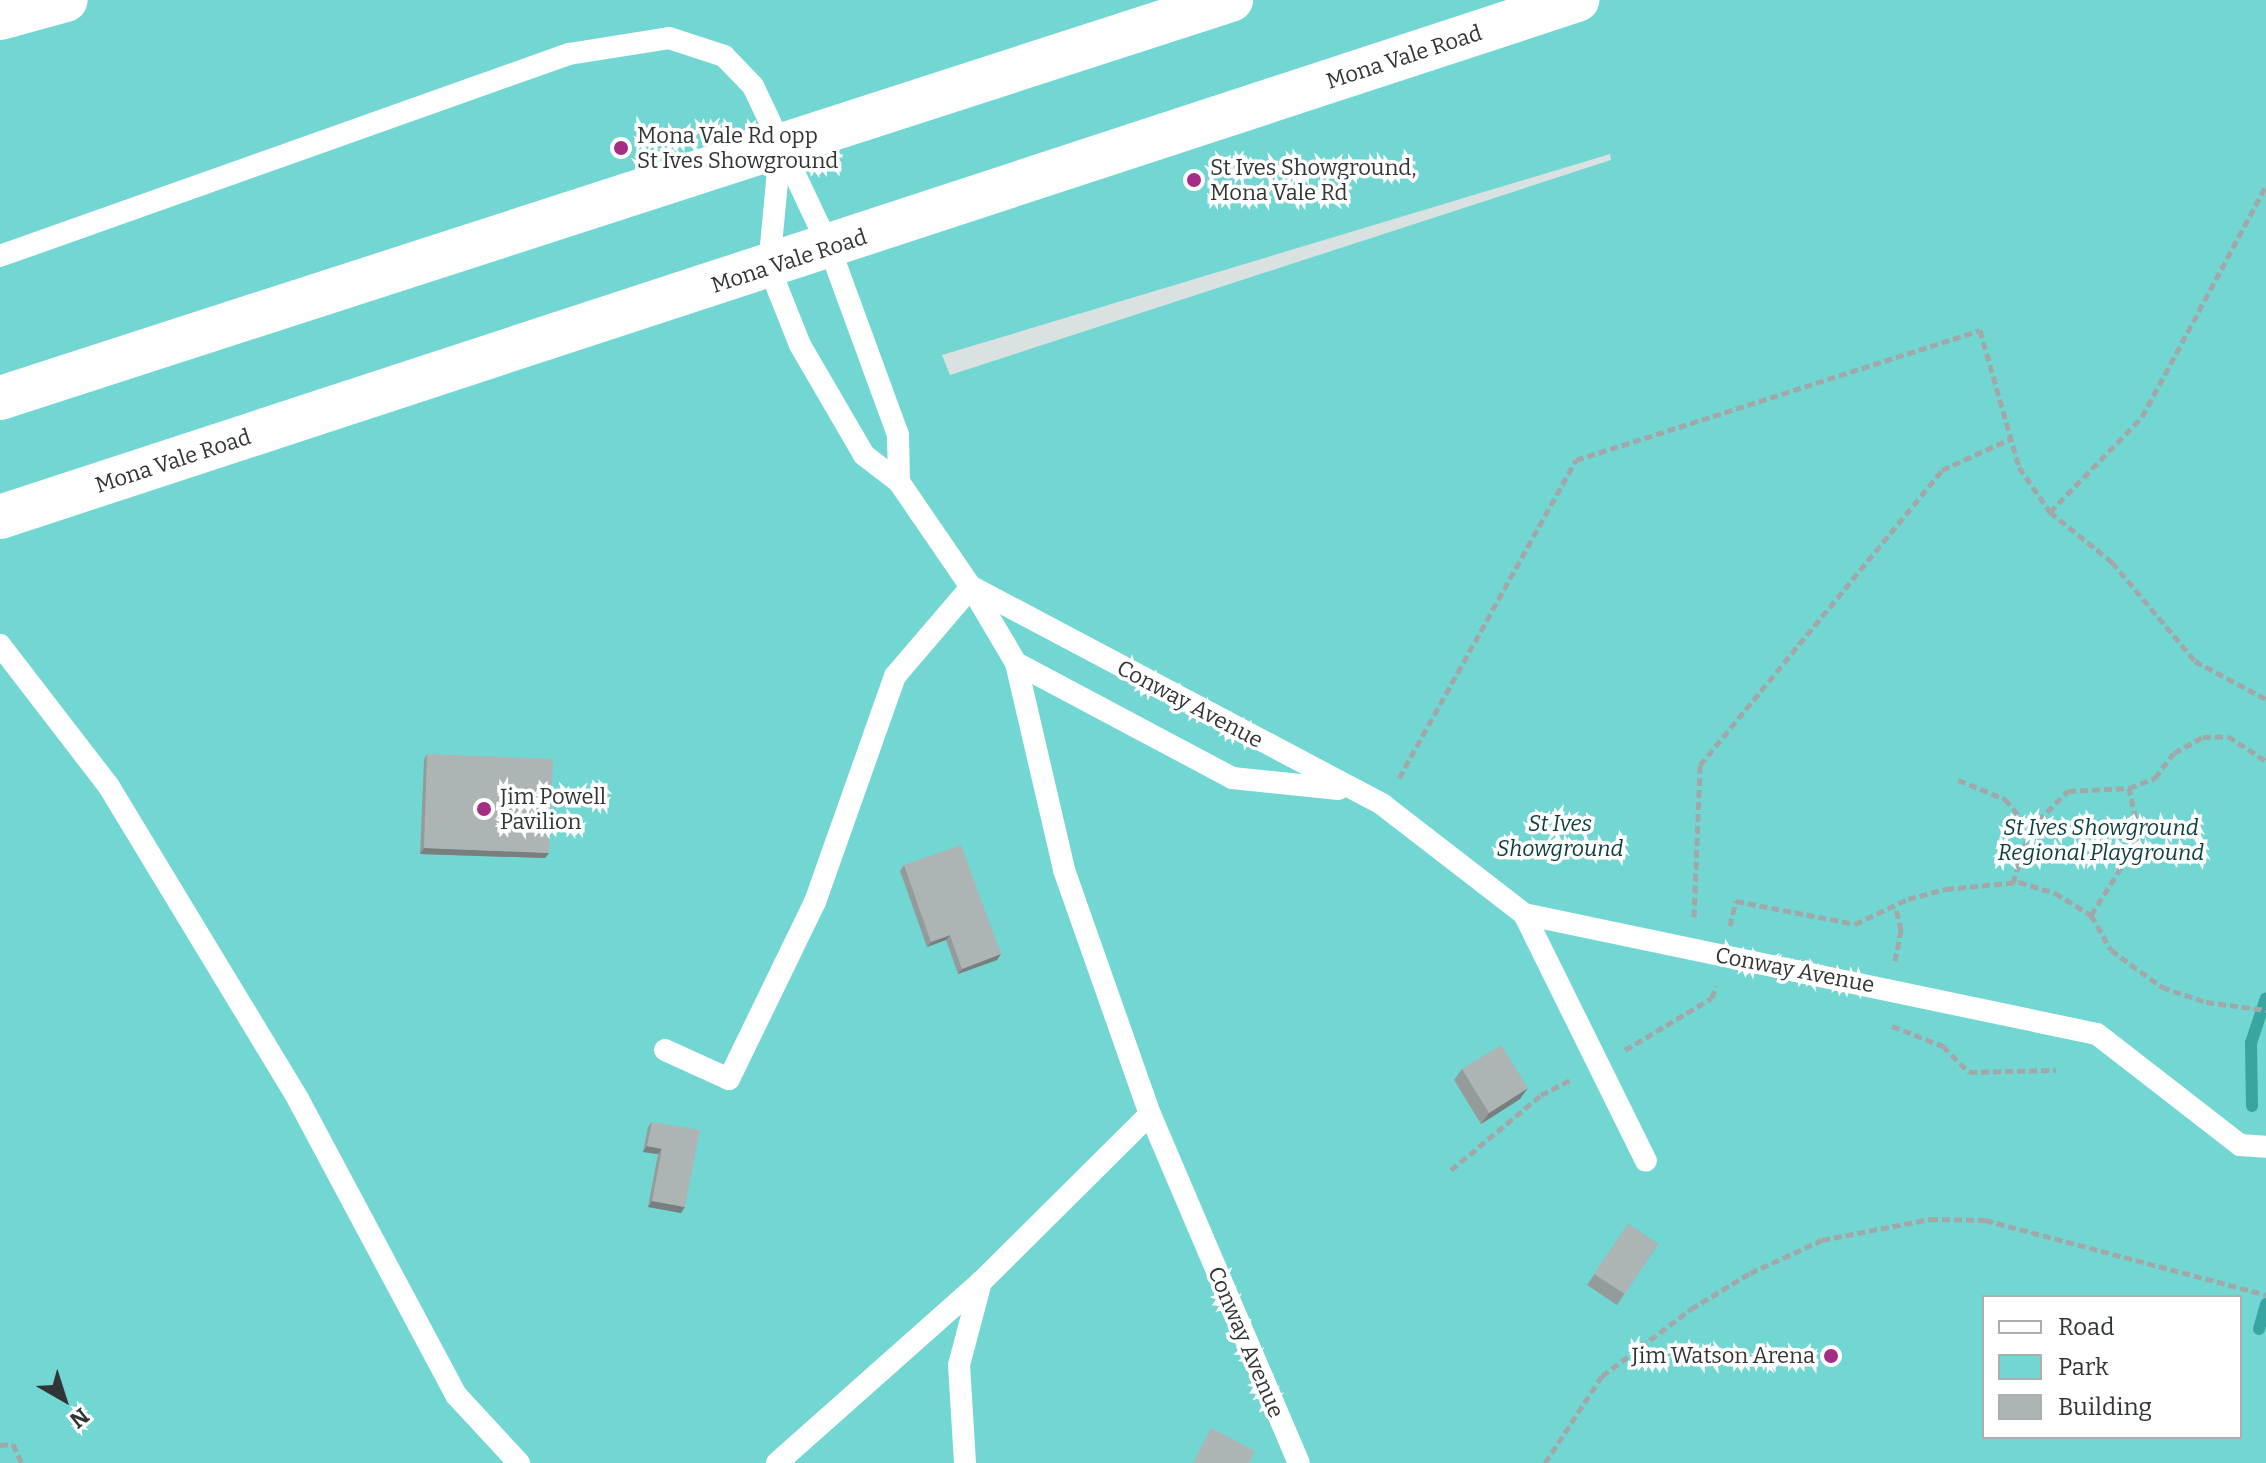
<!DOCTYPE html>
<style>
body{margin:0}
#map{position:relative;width:2266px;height:1463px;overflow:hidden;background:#d9e2e1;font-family:Bitter,serif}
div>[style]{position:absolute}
.green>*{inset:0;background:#72d7d3}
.stream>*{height:12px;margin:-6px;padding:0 6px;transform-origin:6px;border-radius:6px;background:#38a5a0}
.path>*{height:5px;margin-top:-2.5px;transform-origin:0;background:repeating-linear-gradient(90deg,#a1a8a7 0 8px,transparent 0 12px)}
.lane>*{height:22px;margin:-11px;padding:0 11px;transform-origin:11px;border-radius:11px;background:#fff}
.street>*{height:44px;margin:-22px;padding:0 22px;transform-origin:22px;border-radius:22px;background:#fff}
.highway>*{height:44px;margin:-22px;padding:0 22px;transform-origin:22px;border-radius:22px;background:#fff}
.wall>*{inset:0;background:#949c9b}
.shaded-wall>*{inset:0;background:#787f7e}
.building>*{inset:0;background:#acb5b4}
.dots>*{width:22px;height:22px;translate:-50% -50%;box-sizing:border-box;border:4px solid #fff;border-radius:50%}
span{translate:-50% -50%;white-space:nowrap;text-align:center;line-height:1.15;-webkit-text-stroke:7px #fff;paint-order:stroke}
.street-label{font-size:22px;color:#323535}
.poi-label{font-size:22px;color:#323535}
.left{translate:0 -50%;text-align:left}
.right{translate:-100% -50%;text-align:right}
.park-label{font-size:22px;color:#0c3e3c;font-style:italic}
.legend{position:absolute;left:1982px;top:1295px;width:260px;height:144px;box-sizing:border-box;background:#fff;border:2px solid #adaeae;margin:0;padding:10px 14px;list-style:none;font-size:24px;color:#323535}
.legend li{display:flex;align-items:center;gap:16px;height:40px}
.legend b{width:40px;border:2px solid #adaeae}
.north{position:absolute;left:24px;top:1359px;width:80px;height:80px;-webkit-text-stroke:6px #fff;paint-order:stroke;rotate:141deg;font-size:22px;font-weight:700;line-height:32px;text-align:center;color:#323535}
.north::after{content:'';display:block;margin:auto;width:28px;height:36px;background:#323535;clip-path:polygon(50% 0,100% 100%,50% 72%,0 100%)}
</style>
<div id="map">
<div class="green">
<i style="clip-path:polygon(evenodd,0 0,2266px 0,2266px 1463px,0 1463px,0 0,1610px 154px,1611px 160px,950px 375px,942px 355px,1610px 154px,0 0,1984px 1297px,2240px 1297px,2240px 1437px,1984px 1437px,1984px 1297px)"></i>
</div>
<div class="stream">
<i style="left:2252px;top:1106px;width:63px;rotate:-90.9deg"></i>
<i style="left:2251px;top:1043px;width:47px;rotate:-71.6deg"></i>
<i style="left:2259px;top:1329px;width:26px;rotate:-74deg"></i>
</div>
<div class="path">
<i style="left:2050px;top:512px;width:132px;rotate:-45.9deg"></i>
<i style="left:2142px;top:417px;width:262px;rotate:-61.8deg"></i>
<i style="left:1399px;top:778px;width:364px;rotate:-60.9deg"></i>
<i style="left:1576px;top:460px;width:424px;rotate:-17.8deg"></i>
<i style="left:1980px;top:330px;width:142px;rotate:74.1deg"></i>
<i style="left:2019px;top:467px;width:55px;rotate:55.4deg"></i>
<i style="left:2050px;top:512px;width:80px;rotate:38.9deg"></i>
<i style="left:2112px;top:562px;width:129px;rotate:50deg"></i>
<i style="left:2195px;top:661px;width:81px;rotate:28.2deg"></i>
<i style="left:1958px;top:780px;width:51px;rotate:22deg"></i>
<i style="left:2005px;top:799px;width:39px;rotate:50deg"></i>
<i style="left:2013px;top:883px;width:57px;rotate:-72.5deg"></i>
<i style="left:2030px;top:829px;width:54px;rotate:-45deg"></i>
<i style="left:2068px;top:791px;width:61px;rotate:-2.8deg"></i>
<i style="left:2129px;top:788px;width:28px;rotate:-21deg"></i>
<i style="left:2155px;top:778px;width:31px;rotate:-53deg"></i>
<i style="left:2174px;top:753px;width:33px;rotate:-29deg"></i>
<i style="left:2203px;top:737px;width:25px;rotate:-2deg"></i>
<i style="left:2228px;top:736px;width:45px;rotate:33.3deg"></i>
<i style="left:2091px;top:915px;width:82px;rotate:-57.5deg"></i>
<i style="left:2135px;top:846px;width:16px;rotate:-79deg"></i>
<i style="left:2138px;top:830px;width:43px;rotate:-102.1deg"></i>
<i style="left:1694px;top:917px;width:152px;rotate:-87.7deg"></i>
<i style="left:1700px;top:765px;width:382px;rotate:-50.6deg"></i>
<i style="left:1942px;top:470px;width:75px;rotate:-24.5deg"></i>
<i style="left:1730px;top:926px;width:26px;rotate:-77deg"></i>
<i style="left:1736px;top:901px;width:121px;rotate:10.9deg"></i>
<i style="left:1855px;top:924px;width:59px;rotate:-25.3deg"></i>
<i style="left:1908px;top:899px;width:39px;rotate:-15deg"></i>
<i style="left:1946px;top:889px;width:73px;rotate:-5.5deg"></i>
<i style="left:2019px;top:882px;width:38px;rotate:17deg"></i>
<i style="left:2055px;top:893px;width:42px;rotate:31.4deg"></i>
<i style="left:2091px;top:915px;width:40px;rotate:60.3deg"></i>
<i style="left:2111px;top:950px;width:63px;rotate:36deg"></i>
<i style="left:2162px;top:987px;width:46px;rotate:18.8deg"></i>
<i style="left:2206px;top:1002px;width:61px;rotate:7.6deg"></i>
<i style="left:1895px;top:961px;width:32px;rotate:-79deg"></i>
<i style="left:1901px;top:930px;width:23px;rotate:-103deg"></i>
<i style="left:1892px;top:1026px;width:55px;rotate:21.4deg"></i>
<i style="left:1943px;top:1046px;width:37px;rotate:45deg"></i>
<i style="left:1969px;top:1072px;width:87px;rotate:-1.3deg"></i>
<i style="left:1625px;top:1050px;width:101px;rotate:-30.9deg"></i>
<i style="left:1712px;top:998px;width:13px;rotate:-72deg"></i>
<i style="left:1451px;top:1170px;width:117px;rotate:-39.8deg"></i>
<i style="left:1541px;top:1095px;width:34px;rotate:-27deg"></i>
<i style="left:0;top:1445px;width:13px;rotate:-4deg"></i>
<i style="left:13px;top:1444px;width:21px;rotate:65deg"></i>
<i style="left:1545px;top:1463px;width:104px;rotate:-56.8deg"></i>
<i style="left:1602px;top:1376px;width:111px;rotate:-37deg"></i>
<i style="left:1691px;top:1309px;width:69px;rotate:-31.4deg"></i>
<i style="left:1750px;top:1273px;width:79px;rotate:-24.6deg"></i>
<i style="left:1822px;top:1240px;width:110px;rotate:-11deg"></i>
<i style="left:1930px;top:1219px;width:55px;rotate:1deg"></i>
<i style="left:1985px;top:1220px;width:291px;rotate:14.9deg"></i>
</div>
<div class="lane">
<i style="left:780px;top:150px;width:118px;rotate:95.4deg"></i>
<i style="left:769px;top:267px;width:84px;rotate:68.3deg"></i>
<i style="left:800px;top:345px;width:127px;rotate:59.8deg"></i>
<i style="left:864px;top:455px;width:44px;rotate:37.6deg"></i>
<i style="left:899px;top:482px;width:127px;rotate:55.6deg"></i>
<i style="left:971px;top:587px;width:88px;rotate:59.4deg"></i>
<i style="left:1016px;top:663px;width:212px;rotate:76.9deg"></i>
<i style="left:1064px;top:870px;width:259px;rotate:70.6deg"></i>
<i style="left:1150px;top:1114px;width:379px;rotate:66.9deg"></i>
<i style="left:0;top:256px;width:604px;rotate:-19.55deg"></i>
<i style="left:569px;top:54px;width:101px;rotate:-9.1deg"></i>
<i style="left:669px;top:38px;width:58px;rotate:18.1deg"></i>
<i style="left:724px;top:56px;width:42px;rotate:46deg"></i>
<i style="left:753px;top:86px;width:180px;rotate:64.7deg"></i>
<i style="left:830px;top:249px;width:198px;rotate:69.9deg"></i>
<i style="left:898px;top:435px;width:47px;rotate:88.8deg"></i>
<i style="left:972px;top:587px;width:465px;rotate:27.9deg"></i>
<i style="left:1383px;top:805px;width:178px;rotate:37.7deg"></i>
<i style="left:1524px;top:914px;width:585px;rotate:11.83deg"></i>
<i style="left:2097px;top:1034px;width:181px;rotate:37.8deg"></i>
<i style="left:2240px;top:1145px;width:26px;rotate:4deg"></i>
<i style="left:0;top:645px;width:177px;rotate:52.4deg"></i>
<i style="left:108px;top:785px;width:367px;rotate:58.8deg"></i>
<i style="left:298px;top:1099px;width:336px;rotate:61.9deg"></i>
<i style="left:456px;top:1395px;width:93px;rotate:47.2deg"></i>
<i style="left:1016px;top:663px;width:245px;rotate:28deg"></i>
<i style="left:1232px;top:778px;width:107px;rotate:5.9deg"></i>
<i style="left:1524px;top:914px;width:275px;rotate:63.7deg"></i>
<i style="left:665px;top:1050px;width:70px;rotate:24.4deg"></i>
<i style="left:729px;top:1079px;width:197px;rotate:-64.1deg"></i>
<i style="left:815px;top:902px;width:240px;rotate:-70.5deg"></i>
<i style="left:895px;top:676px;width:117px;rotate:-49.5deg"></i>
<i style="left:777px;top:1463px;width:273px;rotate:-41.6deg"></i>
<i style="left:965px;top:1463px;width:98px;rotate:-93.5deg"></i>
<i style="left:959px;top:1365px;width:86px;rotate:-75.2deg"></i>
<i style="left:981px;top:1282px;width:238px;rotate:-44.8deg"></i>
</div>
<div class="street">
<i style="left:0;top:18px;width:68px;rotate:-15.3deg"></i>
</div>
<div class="highway">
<i style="left:0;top:398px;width:1294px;rotate:-17.92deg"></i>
<i style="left:0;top:517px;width:1660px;rotate:-18.15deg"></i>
</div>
<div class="wall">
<i style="clip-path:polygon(427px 754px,549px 853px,545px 858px,420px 854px,424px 760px)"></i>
<i style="clip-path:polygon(904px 865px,1001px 954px,997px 960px,958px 974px,946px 940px,927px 947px,900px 871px)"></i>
<i style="clip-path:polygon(1462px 1069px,1520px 1099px,1481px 1124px,1454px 1080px)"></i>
<i style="clip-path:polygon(652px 1122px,681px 1213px,648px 1207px,658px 1154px,643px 1152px,648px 1127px)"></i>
<i style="clip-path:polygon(1628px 1224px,1658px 1244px,1617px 1305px,1587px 1285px)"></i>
</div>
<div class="shaded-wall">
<i style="clip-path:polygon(424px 848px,549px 853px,545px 858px,420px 854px)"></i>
<i style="clip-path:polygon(950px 935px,946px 940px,927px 947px,931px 942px)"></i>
<i style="clip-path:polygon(1001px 954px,997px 960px,958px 974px,962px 969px)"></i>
<i style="clip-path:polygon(1528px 1088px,1520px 1099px,1481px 1124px,1489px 1113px)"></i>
<i style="clip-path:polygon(647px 1146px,662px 1149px,658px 1154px,643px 1152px)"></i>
<i style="clip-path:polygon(652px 1201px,685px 1207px,681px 1213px,648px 1207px)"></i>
</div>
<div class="building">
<i style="clip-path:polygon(427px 754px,553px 759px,549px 853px,424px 848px)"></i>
<i style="clip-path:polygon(961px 845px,1001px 954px,962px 969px,950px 935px,931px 942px,904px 865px)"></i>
<i style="clip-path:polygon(1501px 1045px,1528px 1088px,1489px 1113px,1462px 1069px)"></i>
<i style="clip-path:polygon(652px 1122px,700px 1130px,685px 1207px,652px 1201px,662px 1149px,647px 1146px)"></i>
<i style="clip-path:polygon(1628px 1224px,1658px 1244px,1625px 1294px,1594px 1274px)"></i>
<i style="clip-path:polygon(1211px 1428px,1255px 1451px,1249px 1463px,1193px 1463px)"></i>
</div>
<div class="dots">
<i style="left:621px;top:148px;background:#a52d84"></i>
<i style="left:1194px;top:180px;background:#a52d84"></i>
<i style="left:484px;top:809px;background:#a52d84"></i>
<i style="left:1831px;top:1356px;background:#a52d84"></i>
</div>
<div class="street-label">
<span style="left:1404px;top:57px;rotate:-18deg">Mona Vale Road</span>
<span style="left:789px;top:261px;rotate:-18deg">Mona Vale Road</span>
<span style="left:173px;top:461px;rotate:-18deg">Mona Vale Road</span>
<span style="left:1190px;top:704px;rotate:28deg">Conway Avenue</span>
<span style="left:1795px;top:970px;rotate:11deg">Conway Avenue</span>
<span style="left:1246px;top:1342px;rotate:67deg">Conway Avenue</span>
</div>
<div class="poi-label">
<span class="left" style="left:637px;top:148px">Mona Vale Rd opp<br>St Ives Showground</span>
<span class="left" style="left:1210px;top:180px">St Ives Showground,<br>Mona Vale Rd</span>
<span class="left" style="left:500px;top:809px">Jim Powell<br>Pavilion</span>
<span class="right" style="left:1815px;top:1356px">Jim Watson Arena</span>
</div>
<div class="park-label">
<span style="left:1560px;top:836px">St Ives<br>Showground</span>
<span style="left:2101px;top:840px">St Ives Showground<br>Regional Playground</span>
</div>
<ul class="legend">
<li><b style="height:10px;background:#fff"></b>Road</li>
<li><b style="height:22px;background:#72d7d3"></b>Park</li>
<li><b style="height:22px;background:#acb5b4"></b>Building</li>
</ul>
<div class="north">N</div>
</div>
